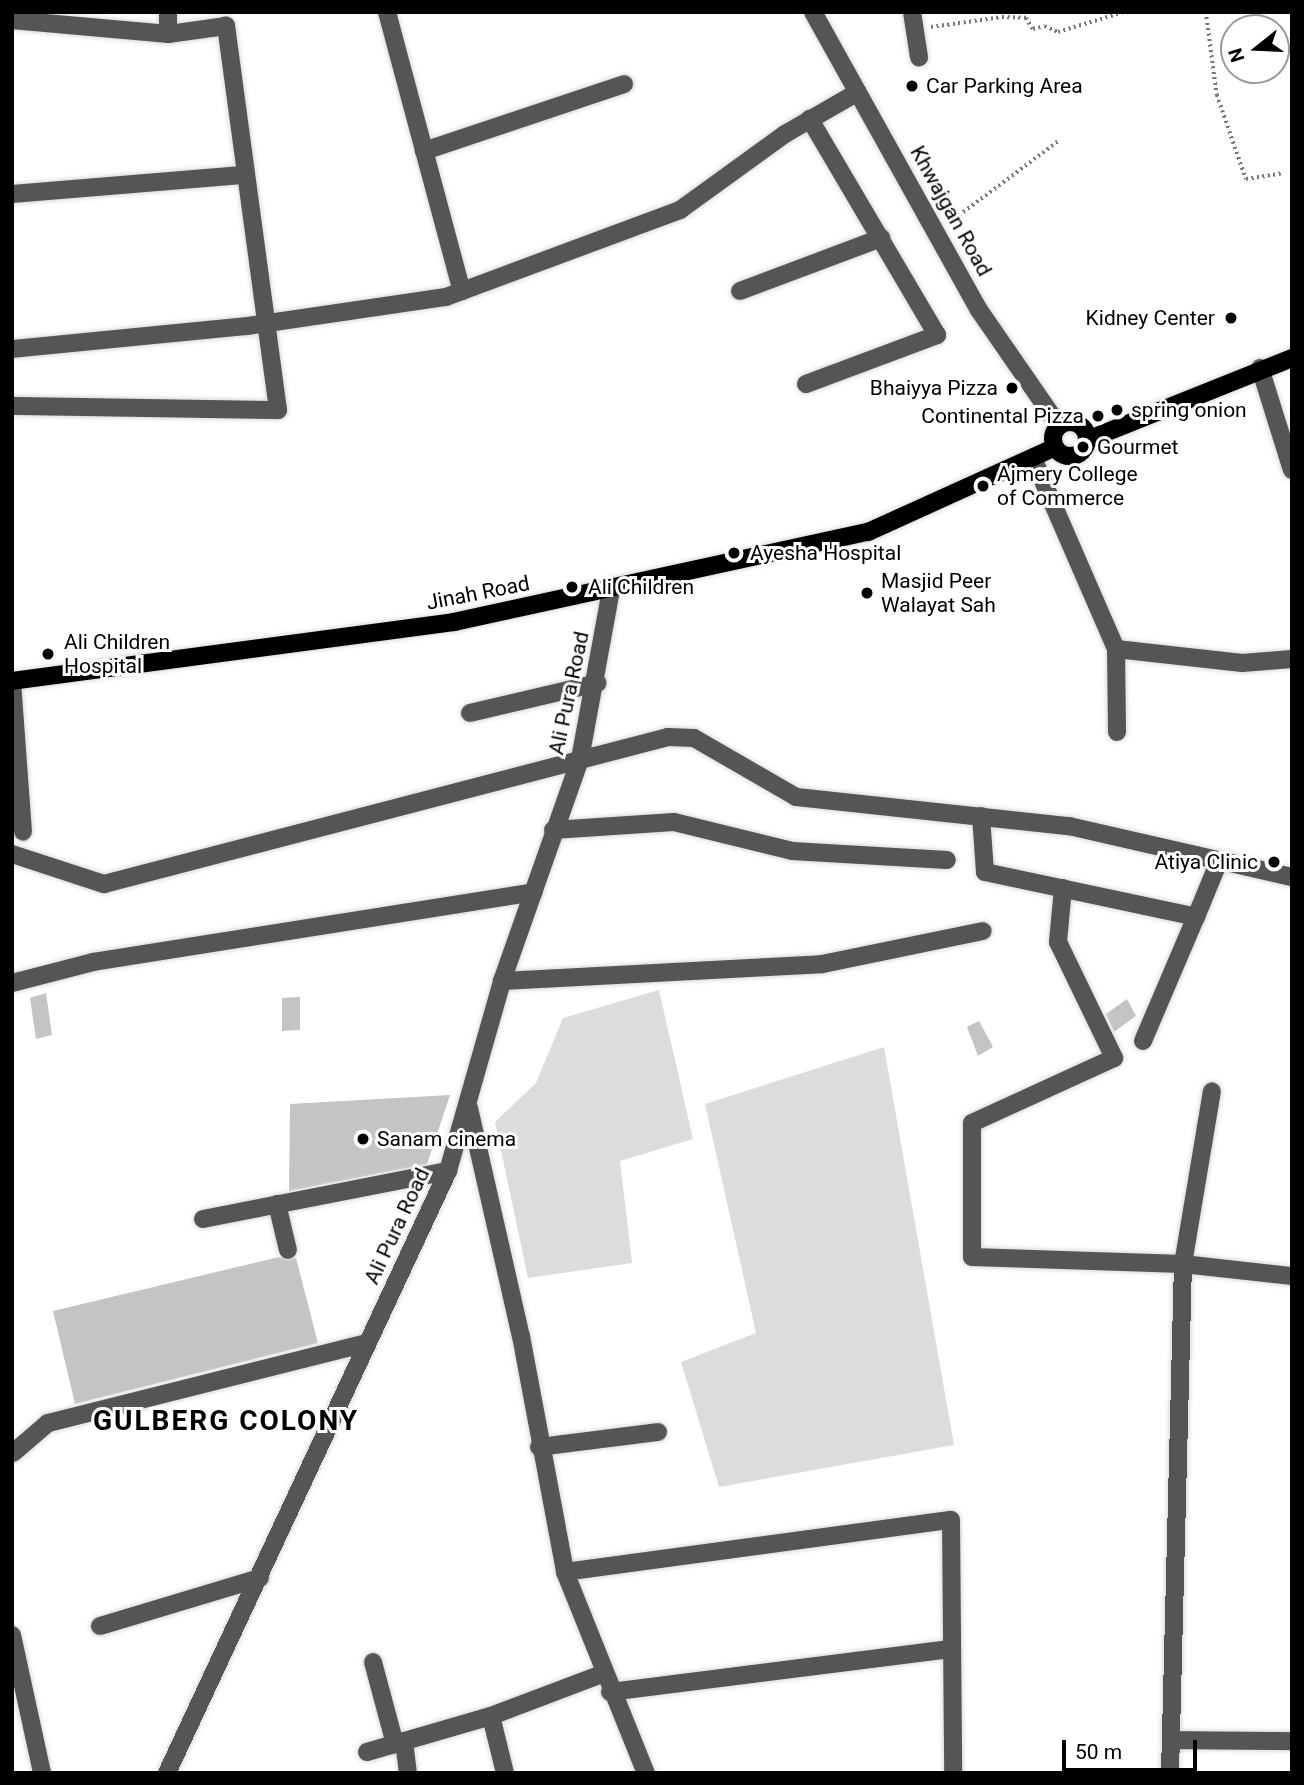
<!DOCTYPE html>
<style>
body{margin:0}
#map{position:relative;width:1304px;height:1785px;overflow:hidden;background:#fff;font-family:Roboto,sans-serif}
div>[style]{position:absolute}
.green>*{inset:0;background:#dcdcdc}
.building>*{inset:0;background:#c4c4c4}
.path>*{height:3.5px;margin-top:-1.75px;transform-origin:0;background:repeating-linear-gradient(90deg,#777 0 2px,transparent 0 5.5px)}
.roads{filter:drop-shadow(0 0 2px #dbdbdb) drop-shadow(0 0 2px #dbdbdb)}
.minor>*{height:18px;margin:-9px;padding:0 9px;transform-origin:9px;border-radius:9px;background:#555}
.major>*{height:18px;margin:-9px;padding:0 9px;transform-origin:9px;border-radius:9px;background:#000}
.major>.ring{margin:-9px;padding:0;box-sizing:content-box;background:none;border:18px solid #000;border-radius:50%}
.dots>*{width:19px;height:19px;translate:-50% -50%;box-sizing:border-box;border:4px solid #fff;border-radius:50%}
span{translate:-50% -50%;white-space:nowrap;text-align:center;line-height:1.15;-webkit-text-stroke:6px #fff;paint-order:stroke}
.poi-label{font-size:21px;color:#000}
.left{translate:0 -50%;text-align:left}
.right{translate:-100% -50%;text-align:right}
.street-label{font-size:21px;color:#000}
.district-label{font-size:28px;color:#000;font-weight:700;letter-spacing:2px}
.frame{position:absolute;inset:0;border:14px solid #000;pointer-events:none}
.north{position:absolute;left:1220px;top:14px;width:70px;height:70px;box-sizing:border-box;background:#fff;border:2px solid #999;border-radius:50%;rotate:252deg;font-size:19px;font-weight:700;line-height:28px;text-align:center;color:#000}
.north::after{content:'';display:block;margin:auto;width:24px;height:32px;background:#000;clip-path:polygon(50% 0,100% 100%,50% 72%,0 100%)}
.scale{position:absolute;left:1062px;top:1740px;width:135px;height:32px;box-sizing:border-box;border:4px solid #000;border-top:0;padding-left:9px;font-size:21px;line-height:24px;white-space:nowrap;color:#000;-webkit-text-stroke:5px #fff;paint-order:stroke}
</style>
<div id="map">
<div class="green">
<i style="clip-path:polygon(659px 990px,693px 1139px,620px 1161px,632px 1263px,528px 1278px,495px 1122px,536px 1083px,563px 1018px)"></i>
<i style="clip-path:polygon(884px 1047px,954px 1445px,719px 1487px,681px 1362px,756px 1333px,705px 1104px)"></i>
</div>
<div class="building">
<i style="clip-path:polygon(46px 993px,52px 1035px,36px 1039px,30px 998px)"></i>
<i style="clip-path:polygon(300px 997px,300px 1030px,282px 1031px,282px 998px)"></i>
<i style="clip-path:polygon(1127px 999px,1136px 1016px,1114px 1032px,1106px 1014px)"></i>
<i style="clip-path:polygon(979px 1021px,993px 1047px,978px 1056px,967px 1027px)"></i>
<i style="clip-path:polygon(450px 1095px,427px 1164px,289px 1191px,290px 1104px)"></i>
<i style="clip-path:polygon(279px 1257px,296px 1258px,318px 1343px,75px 1404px,53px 1311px)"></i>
</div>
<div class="path">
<i style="left:1206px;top:12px;width:84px;rotate:82.5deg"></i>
<i style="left:1217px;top:95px;width:89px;rotate:71deg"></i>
<i style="left:1246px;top:179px;width:38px;rotate:-9deg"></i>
<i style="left:931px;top:27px;width:72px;rotate:-8deg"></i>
<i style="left:1002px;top:17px;width:24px;rotate:2deg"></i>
<i style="left:1026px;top:18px;width:13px;rotate:58deg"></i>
<i style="left:1033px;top:29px;width:12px;rotate:-14deg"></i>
<i style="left:1045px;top:26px;width:14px;rotate:25deg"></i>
<i style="left:1058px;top:32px;width:69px;rotate:-16.9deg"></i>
<i style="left:950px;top:222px;width:134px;rotate:-36.8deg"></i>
</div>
<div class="roads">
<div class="minor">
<i style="left:387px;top:12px;width:289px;rotate:75deg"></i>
<i style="left:813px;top:12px;width:341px;rotate:60.9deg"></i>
<i style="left:979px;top:310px;width:141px;rotate:55.4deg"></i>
<i style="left:912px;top:12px;width:46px;rotate:81.2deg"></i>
<i style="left:12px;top:20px;width:157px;rotate:5.1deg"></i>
<i style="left:424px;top:151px;width:211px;rotate:-18.5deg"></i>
<i style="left:12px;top:194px;width:234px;rotate:-4.7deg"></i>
<i style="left:740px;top:291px;width:151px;rotate:-20.6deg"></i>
<i style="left:12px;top:349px;width:236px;rotate:-5.6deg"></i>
<i style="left:247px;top:326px;width:201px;rotate:-8.3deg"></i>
<i style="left:446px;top:297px;width:250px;rotate:-20.4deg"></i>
<i style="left:680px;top:210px;width:130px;rotate:-35.9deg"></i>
<i style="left:785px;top:134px;width:84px;rotate:-29.9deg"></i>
<i style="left:1260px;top:368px;width:107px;rotate:72.6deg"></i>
<i style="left:806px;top:384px;width:140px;rotate:-20.5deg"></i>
<i style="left:937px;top:335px;width:251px;rotate:-120.5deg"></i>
<i style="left:12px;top:406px;width:266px;rotate:0.9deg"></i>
<i style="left:278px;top:410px;width:388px;rotate:-97.7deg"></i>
<i style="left:226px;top:26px;width:59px;rotate:172.1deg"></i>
<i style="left:168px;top:34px;width:22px;rotate:-90deg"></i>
<i style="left:1033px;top:458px;width:208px;rotate:66.5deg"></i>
<i style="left:1116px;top:649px;width:83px;rotate:89.3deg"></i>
<i style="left:1116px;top:649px;width:127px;rotate:6.3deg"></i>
<i style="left:1242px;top:663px;width:50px;rotate:-4.6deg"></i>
<i style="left:12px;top:682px;width:150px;rotate:85.8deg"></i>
<i style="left:470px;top:713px;width:131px;rotate:-13.2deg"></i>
<i style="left:981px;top:816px;width:56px;rotate:85.9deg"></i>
<i style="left:985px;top:872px;width:216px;rotate:12deg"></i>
<i style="left:1196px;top:917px;width:61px;rotate:-67.7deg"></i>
<i style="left:553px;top:830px;width:121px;rotate:-3.8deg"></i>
<i style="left:674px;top:822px;width:122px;rotate:13.8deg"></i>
<i style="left:792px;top:851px;width:155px;rotate:3.3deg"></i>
<i style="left:12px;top:854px;width:97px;rotate:18.1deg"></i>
<i style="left:104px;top:884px;width:583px;rotate:-14.61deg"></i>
<i style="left:668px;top:737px;width:26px;rotate:2deg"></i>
<i style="left:694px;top:738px;width:118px;rotate:30deg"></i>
<i style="left:796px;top:797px;width:275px;rotate:6.1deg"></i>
<i style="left:1069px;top:826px;width:229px;rotate:12.9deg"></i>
<i style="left:1063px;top:888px;width:54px;rotate:95.3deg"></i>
<i style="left:1058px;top:942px;width:129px;rotate:64.2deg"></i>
<i style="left:1114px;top:1058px;width:156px;rotate:155.4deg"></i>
<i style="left:972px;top:1123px;width:134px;rotate:90deg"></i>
<i style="left:972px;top:1257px;width:211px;rotate:1.9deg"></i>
<i style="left:1183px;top:1264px;width:110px;rotate:6.3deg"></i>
<i style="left:502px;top:981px;width:320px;rotate:-3deg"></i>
<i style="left:822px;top:964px;width:164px;rotate:-11.6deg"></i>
<i style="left:12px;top:983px;width:84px;rotate:-14.5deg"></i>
<i style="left:93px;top:962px;width:446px;rotate:-9deg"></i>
<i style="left:1143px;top:1041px;width:135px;rotate:-66.9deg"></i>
<i style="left:469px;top:1108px;width:234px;rotate:77.2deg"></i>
<i style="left:521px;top:1336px;width:240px;rotate:79.4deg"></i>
<i style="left:565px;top:1572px;width:389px;rotate:-7.7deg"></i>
<i style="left:951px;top:1520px;width:253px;rotate:89.5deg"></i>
<i style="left:277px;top:1204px;width:47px;rotate:76.6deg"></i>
<i style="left:203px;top:1219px;width:250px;rotate:-11.1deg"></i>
<i style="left:539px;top:1447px;width:120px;rotate:-7.2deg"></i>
<i style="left:13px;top:1453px;width:46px;rotate:-40.6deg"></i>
<i style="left:48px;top:1423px;width:328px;rotate:-14.1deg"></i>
<i style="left:565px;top:1572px;width:217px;rotate:68.1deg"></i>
<i style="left:100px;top:1626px;width:167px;rotate:-16.7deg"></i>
<i style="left:12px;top:1635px;width:141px;rotate:77.7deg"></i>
<i style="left:373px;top:1662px;width:85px;rotate:75deg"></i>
<i style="left:610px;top:1692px;width:342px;rotate:-7.2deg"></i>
<i style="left:491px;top:1716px;width:59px;rotate:76.2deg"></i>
<i style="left:1171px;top:1740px;width:121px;rotate:0.5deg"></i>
<i style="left:404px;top:1741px;width:32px;rotate:83deg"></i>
<i style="left:367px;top:1752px;width:129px;rotate:-16.2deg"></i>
<i style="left:491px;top:1716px;width:119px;rotate:-20.7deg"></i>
<i style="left:167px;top:1773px;width:664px;rotate:-64.98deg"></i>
<i style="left:448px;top:1171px;width:198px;rotate:-74.1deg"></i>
<i style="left:502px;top:981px;width:235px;rotate:-70.6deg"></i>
<i style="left:580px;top:759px;width:172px;rotate:-79.6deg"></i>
<i style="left:1170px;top:1773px;width:509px;rotate:-88.54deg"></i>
<i style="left:1183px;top:1264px;width:175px;rotate:-80.5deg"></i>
</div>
<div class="major">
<i class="ring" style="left:1053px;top:422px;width:16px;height:16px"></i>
<i style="left:1087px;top:440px;width:221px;rotate:-21.8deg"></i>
<i style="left:12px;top:681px;width:446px;rotate:-7.6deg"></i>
<i style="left:454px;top:622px;width:424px;rotate:-12.3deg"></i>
<i style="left:868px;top:532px;width:205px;rotate:-24.4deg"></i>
</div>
</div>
<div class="dots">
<i style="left:912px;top:86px;background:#000"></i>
<i style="left:1231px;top:318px;background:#000"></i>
<i style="left:1012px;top:388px;background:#000"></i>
<i style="left:1117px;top:410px;background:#000"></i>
<i style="left:1098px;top:416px;background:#000"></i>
<i style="left:1083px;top:447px;background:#000"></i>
<i style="left:983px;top:486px;background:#000"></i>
<i style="left:734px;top:553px;background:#000"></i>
<i style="left:572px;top:587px;background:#000"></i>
<i style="left:867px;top:593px;background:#000"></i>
<i style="left:48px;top:654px;background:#000"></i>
<i style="left:1274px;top:862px;background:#000"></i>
<i style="left:363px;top:1139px;background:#000"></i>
</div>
<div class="poi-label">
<span class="left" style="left:926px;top:86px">Car Parking Area</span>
<span class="right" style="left:1215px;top:318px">Kidney Center</span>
<span class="right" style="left:998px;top:388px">Bhaiyya Pizza</span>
<span class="left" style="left:1131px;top:410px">spring onion</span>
<span class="right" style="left:1084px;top:416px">Continental Pizza</span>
<span class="left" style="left:1097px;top:447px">Gourmet</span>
<span class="left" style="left:997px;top:486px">Ajmery College<br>of Commerce</span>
<span class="left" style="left:750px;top:553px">Ayesha Hospital</span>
<span class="left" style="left:881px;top:593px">Masjid Peer<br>Walayat Sah</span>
<span class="left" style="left:588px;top:587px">Ali Children</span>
<span class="left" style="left:64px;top:654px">Ali Children<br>Hospital</span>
<span class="right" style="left:1258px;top:862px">Atiya Clinic</span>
<span class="left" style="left:377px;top:1139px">Sanam cinema</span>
</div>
<div class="street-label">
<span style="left:951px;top:211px;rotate:61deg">Khwajgan Road</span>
<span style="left:478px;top:593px;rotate:-11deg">Jinah Road</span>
<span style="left:569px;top:693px;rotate:-78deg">Ali Pura Road</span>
<span style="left:397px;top:1226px;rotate:-65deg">Ali Pura Road</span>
</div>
<div class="district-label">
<span style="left:226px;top:1421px">GULBERG COLONY</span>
</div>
<div class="frame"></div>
<div class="north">N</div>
<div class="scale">50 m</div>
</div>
